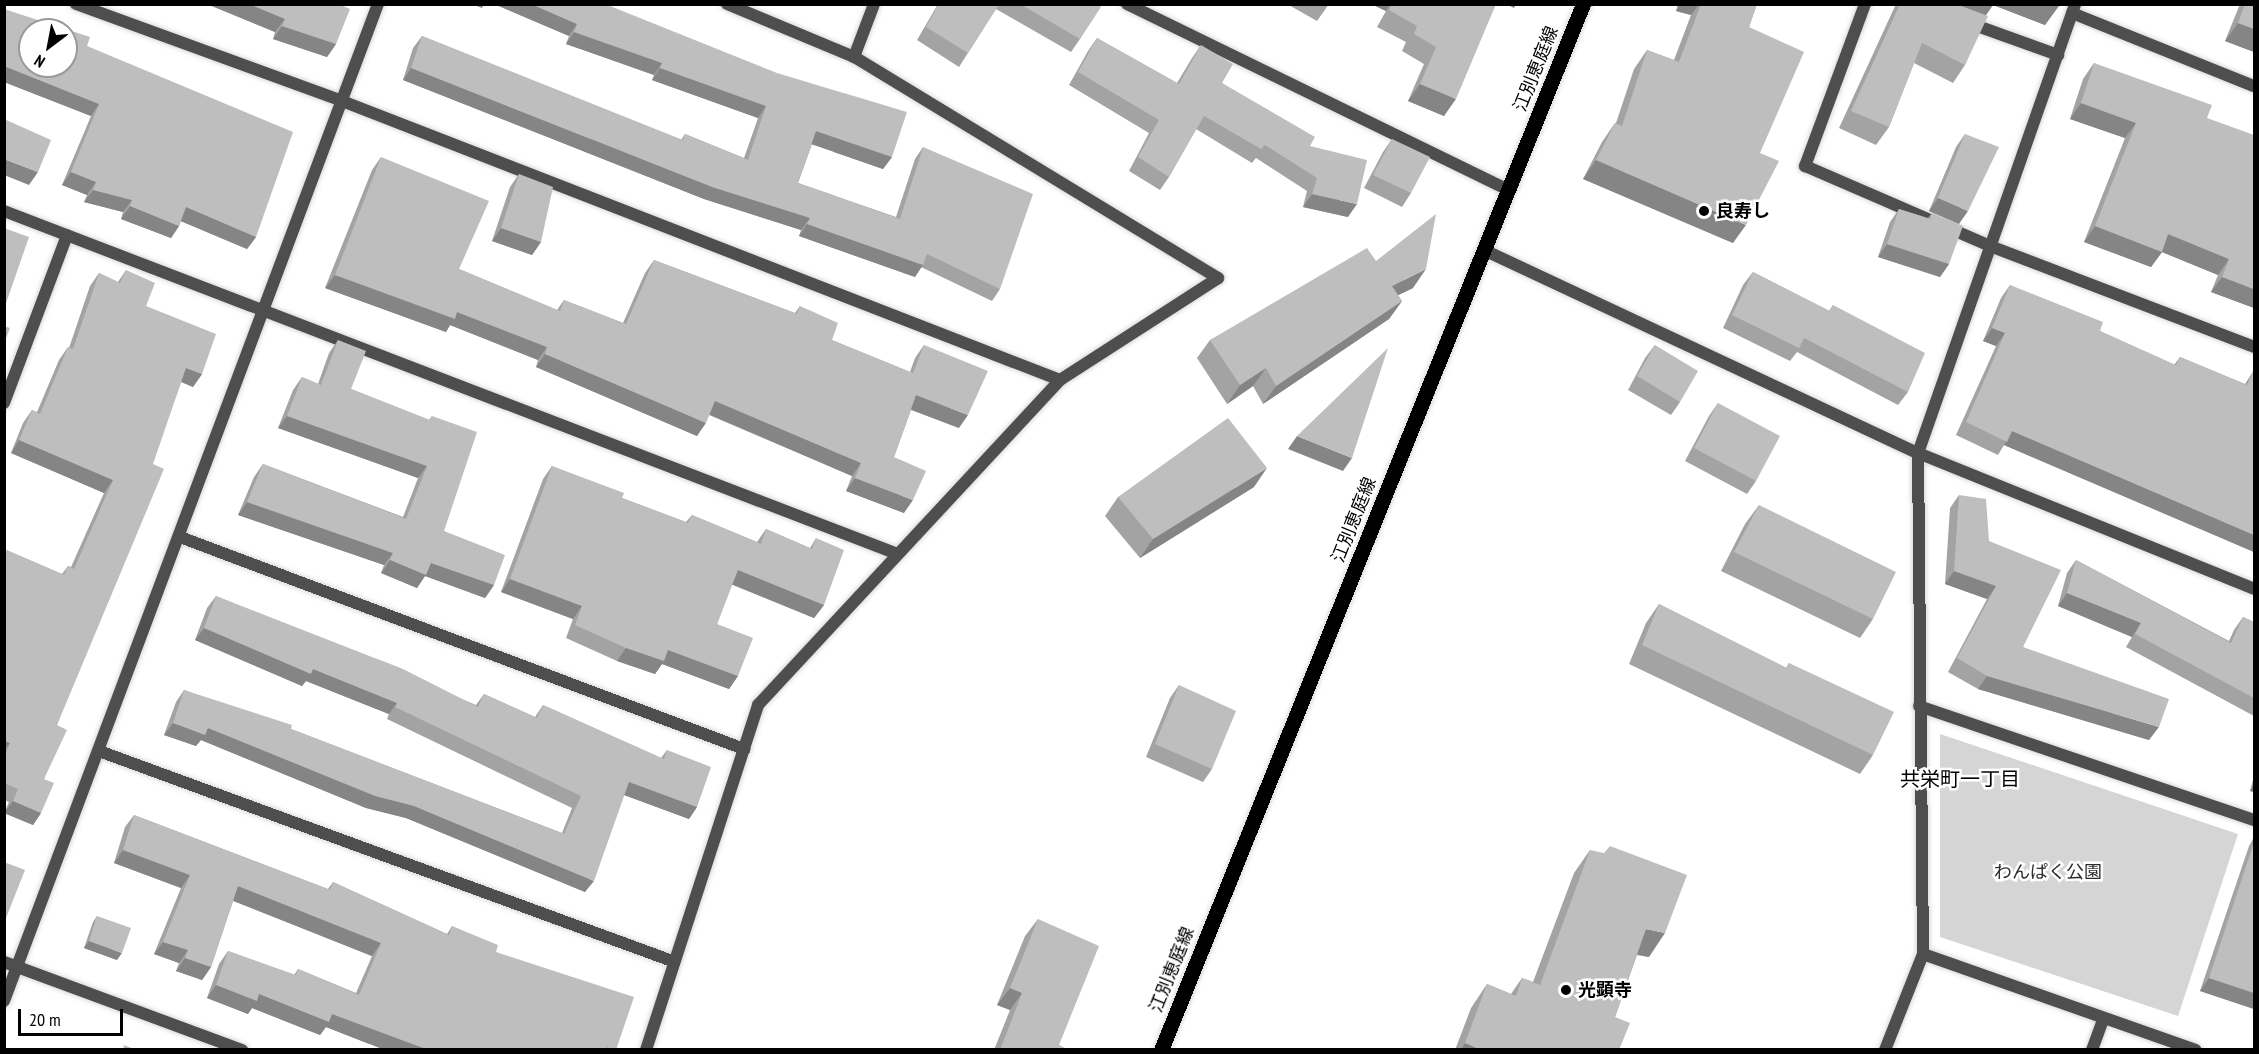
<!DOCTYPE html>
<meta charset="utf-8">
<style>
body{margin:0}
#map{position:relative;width:2259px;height:1054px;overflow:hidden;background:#fff;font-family:"PT Sans Narrow","Noto Sans JP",sans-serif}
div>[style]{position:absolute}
.green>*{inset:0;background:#d5d5d5}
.roads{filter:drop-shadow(0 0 2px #dbdbdb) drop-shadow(0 0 2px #dbdbdb)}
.minor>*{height:12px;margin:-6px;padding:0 6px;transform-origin:6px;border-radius:6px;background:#4e4e4e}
.tertiary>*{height:12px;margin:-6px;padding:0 6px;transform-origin:6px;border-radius:6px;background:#4e4e4e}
.primary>*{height:15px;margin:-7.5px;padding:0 7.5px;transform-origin:7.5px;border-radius:7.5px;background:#000}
.wall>*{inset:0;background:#a3a3a3}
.shaded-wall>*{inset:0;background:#858585}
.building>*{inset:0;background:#bebebe}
.dots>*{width:16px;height:16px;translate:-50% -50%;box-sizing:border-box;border:3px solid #fff;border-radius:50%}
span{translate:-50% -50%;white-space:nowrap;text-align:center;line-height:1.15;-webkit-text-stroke:5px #fff;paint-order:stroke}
.street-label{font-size:18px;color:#000}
.poi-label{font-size:18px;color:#000;font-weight:700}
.left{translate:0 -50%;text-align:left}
.park-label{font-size:18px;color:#2c2c2c}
.neighbourhood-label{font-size:20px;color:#000}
.frame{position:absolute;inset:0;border:6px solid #000;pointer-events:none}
.north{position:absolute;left:18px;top:18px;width:60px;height:60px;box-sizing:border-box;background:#fff;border:2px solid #999;border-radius:50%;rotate:212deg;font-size:16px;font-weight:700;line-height:24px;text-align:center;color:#000}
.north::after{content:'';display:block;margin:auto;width:21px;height:27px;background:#000;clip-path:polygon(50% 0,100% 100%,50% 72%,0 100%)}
.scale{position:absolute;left:18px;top:1009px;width:105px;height:27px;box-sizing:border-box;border:3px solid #000;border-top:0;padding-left:8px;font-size:18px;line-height:21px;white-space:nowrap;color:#000;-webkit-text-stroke:4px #fff;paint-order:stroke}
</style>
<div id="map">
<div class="green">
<i style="clip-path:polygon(1940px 734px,2238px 834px,2178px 1016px,1940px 937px)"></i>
</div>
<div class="roads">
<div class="minor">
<i style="left:76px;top:4px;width:283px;rotate:20deg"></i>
<i style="left:342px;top:101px;width:770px;rotate:21.24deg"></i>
<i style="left:1127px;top:4px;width:425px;rotate:26deg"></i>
<i style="left:1865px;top:4px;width:173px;rotate:110.3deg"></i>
<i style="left:1805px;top:166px;width:202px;rotate:23.4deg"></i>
<i style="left:1990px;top:246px;width:283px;rotate:20.9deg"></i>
<i style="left:2072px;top:13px;width:196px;rotate:21.9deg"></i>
<i style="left:1969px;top:23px;width:95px;rotate:19.8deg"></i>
<i style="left:854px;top:57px;width:57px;rotate:-69.3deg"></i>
<i style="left:4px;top:211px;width:954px;rotate:21deg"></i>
<i style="left:1484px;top:250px;width:479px;rotate:25.1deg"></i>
<i style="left:1918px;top:453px;width:362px;rotate:22deg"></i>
<i style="left:4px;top:403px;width:179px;rotate:-69.4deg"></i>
<i style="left:180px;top:537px;width:603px;rotate:20.6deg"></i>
<i style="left:1919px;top:706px;width:354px;rotate:18.8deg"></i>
<i style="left:99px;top:751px;width:613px;rotate:20.12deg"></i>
<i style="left:1923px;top:954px;width:289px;rotate:19.4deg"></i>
<i style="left:4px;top:962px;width:254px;rotate:20.3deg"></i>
<i style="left:646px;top:1050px;width:363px;rotate:-72deg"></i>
<i style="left:758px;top:705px;width:444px;rotate:-47.1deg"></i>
<i style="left:1060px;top:380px;width:188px;rotate:-32.8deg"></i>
<i style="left:1218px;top:278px;width:426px;rotate:-148.7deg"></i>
<i style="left:854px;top:57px;width:138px;rotate:-157.3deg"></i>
<i style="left:1885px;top:1050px;width:103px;rotate:-68.4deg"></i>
<i style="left:1923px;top:954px;width:501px;rotate:-90.57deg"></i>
<i style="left:1918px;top:453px;width:476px;rotate:-70.7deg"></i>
<i style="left:2092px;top:1050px;width:32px;rotate:-70deg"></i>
</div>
<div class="tertiary">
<i style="left:4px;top:1001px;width:1065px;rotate:-69.44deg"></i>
</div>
<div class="primary">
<i style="left:1161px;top:1050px;width:1128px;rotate:-68.03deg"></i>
</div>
</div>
<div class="wall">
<i style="clip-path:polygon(207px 4px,338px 4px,336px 44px,327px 57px,273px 39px,275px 32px)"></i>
<i style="clip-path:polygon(494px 4px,605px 4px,892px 157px,883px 169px,812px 144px,798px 183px,896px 217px,915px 159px,923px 147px,1000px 289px,992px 301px,921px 267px,915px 277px,799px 236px,801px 230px,704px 199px,403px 80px,413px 48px,422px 36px,681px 140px,685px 134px,744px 158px,758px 118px,652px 80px,654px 75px,566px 44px,569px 36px)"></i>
<i style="clip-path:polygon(938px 4px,1097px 4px,1080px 39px,1071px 52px,996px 9px,959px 67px,917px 40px)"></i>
<i style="clip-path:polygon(1287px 4px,1329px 4px,1317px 21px)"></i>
<i style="clip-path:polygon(1371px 4px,1496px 4px,1444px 116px,1408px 101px,1424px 64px,1402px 51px,1406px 42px,1377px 27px,1386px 11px)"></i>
<i style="clip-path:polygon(1678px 4px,1757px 4px,1749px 27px,1760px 153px,1733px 243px,1583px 179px,1602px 142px,1615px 123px,1616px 123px,1634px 69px,1647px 50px,1674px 60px,1691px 15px,1676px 11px)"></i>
<i style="clip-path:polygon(1896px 4px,2059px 4px,2045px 25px,1993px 5px,1986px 15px,1965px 65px,1953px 83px,1914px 63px,1889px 127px,1876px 145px,1839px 128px)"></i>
<i style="clip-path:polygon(2240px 4px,2254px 4px,2254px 52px,2225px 41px)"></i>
<i style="clip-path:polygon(4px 9px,87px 46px,256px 237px,247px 249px,181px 221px,179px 226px,171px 238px,121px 219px,123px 212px,84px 202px,87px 195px,62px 185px,91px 116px,4px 82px)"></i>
<i style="clip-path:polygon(1097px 38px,1177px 83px,1192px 58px,1201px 45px,1222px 83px,1310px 146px,1348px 217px,1303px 207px,1307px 191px,1256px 158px,1252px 163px,1196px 129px,1169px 177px,1160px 190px,1129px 171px,1149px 133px,1069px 85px,1088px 51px)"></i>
<i style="clip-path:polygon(2094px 63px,2207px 118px,2254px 308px,2211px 292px,2218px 275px,2162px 252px,2151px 267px,2084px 242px,2125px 138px,2070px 119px,2083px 79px)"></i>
<i style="clip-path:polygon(1965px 134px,1959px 224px,1929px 211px,1956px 147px)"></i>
<i style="clip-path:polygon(1392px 139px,1411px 193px,1402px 207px,1364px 188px,1383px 152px)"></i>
<i style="clip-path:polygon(381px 157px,459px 269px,557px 310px,564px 300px,623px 323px,645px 273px,654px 260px,795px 313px,800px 306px,832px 340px,910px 372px,915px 358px,924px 345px,959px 428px,911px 410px,894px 457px,904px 513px,846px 491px,852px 476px,709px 415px,697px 436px,536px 367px,538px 360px,450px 325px,446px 332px,325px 288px,372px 170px)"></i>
<i style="clip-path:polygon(519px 174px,541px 242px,532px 255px,492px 241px,510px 187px)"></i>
<i style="clip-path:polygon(1899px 209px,1928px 218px,1932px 213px,1949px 264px,1940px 277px,1878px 257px,1890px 222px)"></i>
<i style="clip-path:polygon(1376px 261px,1413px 288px,1398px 295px,1402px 301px,1389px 319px,1263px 404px,1253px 386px,1227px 404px,1197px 358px,1210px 340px)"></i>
<i style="clip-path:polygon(126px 270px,146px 306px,202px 374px,193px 387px,181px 382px,57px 725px,44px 779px,41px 813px,33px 825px,4px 813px,9px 802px,4px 800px,4px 549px,62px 574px,68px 566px,71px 567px,104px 493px,11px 453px,23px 423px,32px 410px,37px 412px,59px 360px,68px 347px,69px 348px,90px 286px,99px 273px,118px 282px)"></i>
<i style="clip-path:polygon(1753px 272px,1829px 311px,1833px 305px,1908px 392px,1898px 405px,1797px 352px,1790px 361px,1723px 328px,1743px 285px)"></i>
<i style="clip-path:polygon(2010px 285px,2100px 331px,2174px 365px,2180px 357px,2245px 384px,2254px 370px,2254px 552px,2004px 445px,1998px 455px,1956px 435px,1996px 346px,1983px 341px,2001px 298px)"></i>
<i style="clip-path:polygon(338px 340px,351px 389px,429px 420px,432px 416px,444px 531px,494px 585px,485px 598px,425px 576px,417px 588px,381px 573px,384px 565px,238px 515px,254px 477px,263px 464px,403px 517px,418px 478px,278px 428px,293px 390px,302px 377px,318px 384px,329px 353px)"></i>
<i style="clip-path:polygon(1655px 345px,1680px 402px,1671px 415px,1628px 390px,1645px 358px)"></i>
<i style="clip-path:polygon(1718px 403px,1756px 481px,1747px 494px,1685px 461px,1709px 416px)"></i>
<i style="clip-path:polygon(552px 466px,622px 498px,686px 522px,692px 515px,757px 542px,766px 529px,810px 548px,816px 538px,824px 605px,814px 618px,732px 584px,717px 624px,738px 676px,729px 689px,662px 664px,655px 674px,617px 661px,566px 638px,573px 619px,501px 592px,543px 479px)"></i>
<i style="clip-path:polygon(1254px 487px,1140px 558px,1105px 516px,1118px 497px)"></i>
<i style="clip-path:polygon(1959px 495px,1989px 541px,2023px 647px,2149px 740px,1978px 689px,1948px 672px,1987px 599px,1945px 584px,1950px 508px)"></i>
<i style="clip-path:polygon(1759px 505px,1873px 619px,1860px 638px,1721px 571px,1745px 524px)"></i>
<i style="clip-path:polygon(2076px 560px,2229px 641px,2234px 630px,2243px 617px,2254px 622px,2254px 716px,2126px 647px,2132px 637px,2058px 606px,2067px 573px)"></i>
<i style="clip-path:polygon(216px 596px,476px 705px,484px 694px,535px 717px,543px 705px,661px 758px,667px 750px,697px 807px,689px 819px,624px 795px,585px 892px,406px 818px,366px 808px,201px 740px,196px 746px,164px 735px,176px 702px,184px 690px,291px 729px,562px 833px,572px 808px,387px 719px,389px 714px,306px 681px,302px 686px,195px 640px,207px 608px)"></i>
<i style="clip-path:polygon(1659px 604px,1786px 668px,1789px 663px,1873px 755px,1860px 774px,1629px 664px,1646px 623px)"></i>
<i style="clip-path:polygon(1179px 685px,1212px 769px,1203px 782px,1146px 757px,1170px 698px)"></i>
<i style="clip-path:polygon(2254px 776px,2254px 792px,2250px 791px)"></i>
<i style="clip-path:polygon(134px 815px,328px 889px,333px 882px,447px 934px,452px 926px,496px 952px,616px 1050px,385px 1050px,326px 1027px,320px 1035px,252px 1008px,248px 1014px,207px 998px,219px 964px,228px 951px,294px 975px,298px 969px,356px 993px,372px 956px,233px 901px,211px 967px,202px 980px,176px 971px,179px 963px,154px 954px,181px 888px,114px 863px,125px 827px)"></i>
<i style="clip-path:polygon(2254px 837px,2254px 1009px,2200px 991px,2249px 846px)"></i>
<i style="clip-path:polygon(1590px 850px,1649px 957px,1637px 955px,1615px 1017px,1619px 1050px,1455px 1050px,1471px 1008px,1487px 984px,1511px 994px,1522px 978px,1533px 982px,1574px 873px)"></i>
<i style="clip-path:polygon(97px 916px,117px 960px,84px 948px,93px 922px)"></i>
<i style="clip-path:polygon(1038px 919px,1059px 1045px,1065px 1050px,994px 1050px,1010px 1010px,997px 1005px,1025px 936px)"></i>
</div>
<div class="shaded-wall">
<i style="clip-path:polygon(207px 4px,249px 4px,285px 19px,275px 32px)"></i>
<i style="clip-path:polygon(472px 4px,484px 4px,482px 8px)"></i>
<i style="clip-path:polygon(494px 4px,531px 4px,577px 24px,569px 36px)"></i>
<i style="clip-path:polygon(1371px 4px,1390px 4px,1386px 11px)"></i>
<i style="clip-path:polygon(1506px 4px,1516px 4px,1514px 8px)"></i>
<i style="clip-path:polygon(1680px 4px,1699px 4px,1691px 15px,1676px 11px)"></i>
<i style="clip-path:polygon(1943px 4px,2055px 4px,2059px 6px,2045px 25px,1993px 5px,1983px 19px)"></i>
<i style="clip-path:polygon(2238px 23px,2254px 29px,2254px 52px,2225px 41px)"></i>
<i style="clip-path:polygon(282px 26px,336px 44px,327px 57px,273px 39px)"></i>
<i style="clip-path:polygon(574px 32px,662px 63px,654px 75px,566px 44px)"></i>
<i style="clip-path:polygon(4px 66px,99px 104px,91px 116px,4px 82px)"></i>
<i style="clip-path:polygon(411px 68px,810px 218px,801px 230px,704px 199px,403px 80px)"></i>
<i style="clip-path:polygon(660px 68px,766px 106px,758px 118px,652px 80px)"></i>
<i style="clip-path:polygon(1420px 84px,1456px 99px,1444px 116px,1408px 101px)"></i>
<i style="clip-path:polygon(2081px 103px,2136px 123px,2125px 138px,2070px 119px)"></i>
<i style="clip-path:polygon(816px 131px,892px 157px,883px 169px,808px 143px)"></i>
<i style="clip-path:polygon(4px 159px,38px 172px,29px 185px,4px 175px)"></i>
<i style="clip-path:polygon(1596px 160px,1746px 225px,1733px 243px,1583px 179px)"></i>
<i style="clip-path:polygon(71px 172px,96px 182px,87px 195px,62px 185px)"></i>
<i style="clip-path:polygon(93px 190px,132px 200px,123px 212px,84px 202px)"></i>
<i style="clip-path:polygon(1312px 194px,1357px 204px,1348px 217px,1303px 207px)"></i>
<i style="clip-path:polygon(1938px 198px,1968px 211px,1959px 224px,1929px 211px)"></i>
<i style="clip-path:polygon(130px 206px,179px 226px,171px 238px,121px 219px)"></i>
<i style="clip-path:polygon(186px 207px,256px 237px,247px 249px,178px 220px)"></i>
<i style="clip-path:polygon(807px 224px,923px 265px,915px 277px,799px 236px)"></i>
<i style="clip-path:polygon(2095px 226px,2162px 252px,2151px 267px,2084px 242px)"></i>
<i style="clip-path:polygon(501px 228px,541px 242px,532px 255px,492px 241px)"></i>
<i style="clip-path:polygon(2168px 234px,2229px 259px,2218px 275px,2157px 250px)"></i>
<i style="clip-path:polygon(1887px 244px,1949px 264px,1940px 277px,1878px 257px)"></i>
<i style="clip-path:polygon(1426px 269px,1413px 288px,1380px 304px,1392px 286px)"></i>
<i style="clip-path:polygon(335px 275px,457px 312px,547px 347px,538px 360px,450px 325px,446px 332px,325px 288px)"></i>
<i style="clip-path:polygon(2222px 277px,2254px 289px,2254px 308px,2211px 292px)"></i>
<i style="clip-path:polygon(1402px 301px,1389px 319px,1263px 404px,1276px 386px)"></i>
<i style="clip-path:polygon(1992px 328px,2005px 333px,1996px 346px,1983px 341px)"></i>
<i style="clip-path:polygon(545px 354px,706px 423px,697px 436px,536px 367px)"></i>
<i style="clip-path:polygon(186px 368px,202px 374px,193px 387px,177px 380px)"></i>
<i style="clip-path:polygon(1266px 368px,1253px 386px,1227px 404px,1240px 385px)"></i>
<i style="clip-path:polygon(916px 395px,968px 415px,959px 428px,907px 408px)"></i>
<i style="clip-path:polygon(715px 401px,861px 463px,852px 476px,706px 413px)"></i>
<i style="clip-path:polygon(287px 416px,427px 466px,418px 478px,278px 428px)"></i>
<i style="clip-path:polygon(2012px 431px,2254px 535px,2254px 552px,2004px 445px)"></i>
<i style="clip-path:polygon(1297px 436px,1352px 458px,1343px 471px,1288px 449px)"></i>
<i style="clip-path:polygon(19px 440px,113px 480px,104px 493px,11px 453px)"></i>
<i style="clip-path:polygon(1267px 468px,1254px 487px,1140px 558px,1153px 539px)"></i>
<i style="clip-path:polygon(855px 478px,913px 500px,904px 513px,846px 491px)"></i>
<i style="clip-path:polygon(247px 502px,393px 553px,384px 565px,238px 515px)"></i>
<i style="clip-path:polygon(390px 560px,431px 563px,494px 585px,485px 598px,425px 576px,417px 588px,381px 573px)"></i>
<i style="clip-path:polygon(738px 570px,824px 605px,814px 618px,728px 583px)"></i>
<i style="clip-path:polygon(1954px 571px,1996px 586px,1987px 599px,1945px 584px)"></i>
<i style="clip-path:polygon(510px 579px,582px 606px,573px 619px,501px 592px)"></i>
<i style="clip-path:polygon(2067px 593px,2141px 623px,2132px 637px,2058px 606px)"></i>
<i style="clip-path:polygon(204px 628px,313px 669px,397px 703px,389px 714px,306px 681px,302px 686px,195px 640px)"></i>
<i style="clip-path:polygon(626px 648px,668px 650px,738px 676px,729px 689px,662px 664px,655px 674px,617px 661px)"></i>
<i style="clip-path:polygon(1987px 676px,2159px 727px,2149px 740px,1978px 689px)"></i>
<i style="clip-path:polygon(173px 723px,208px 728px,414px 806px,594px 881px,585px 892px,406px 818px,366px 808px,201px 740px,196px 746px,164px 735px)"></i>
<i style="clip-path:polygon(4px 741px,10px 743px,4px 750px)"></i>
<i style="clip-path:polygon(629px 782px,697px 807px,689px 819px,621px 794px)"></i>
<i style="clip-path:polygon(2254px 784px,2254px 792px,2250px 791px)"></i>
<i style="clip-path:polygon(13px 801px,41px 813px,33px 825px,4px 813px)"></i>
<i style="clip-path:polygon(123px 850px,190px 875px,181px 888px,114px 863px)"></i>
<i style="clip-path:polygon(238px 886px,381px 943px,372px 956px,229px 899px)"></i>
<i style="clip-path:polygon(1646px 929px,1665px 933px,1649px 957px,1629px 953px)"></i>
<i style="clip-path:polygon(89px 941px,122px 953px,117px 960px,84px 948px)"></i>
<i style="clip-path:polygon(163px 942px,188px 950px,179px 963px,154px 954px)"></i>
<i style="clip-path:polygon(185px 958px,211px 967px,202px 980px,176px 971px)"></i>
<i style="clip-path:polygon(2209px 978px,2254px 993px,2254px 1009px,2200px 991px)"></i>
<i style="clip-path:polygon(216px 985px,259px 994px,332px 1014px,426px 1049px,425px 1050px,385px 1050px,326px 1027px,320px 1035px,252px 1008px,248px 1014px,207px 998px)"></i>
<i style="clip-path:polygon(1010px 988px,1022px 993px,1010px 1010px,997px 1005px)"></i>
<i style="clip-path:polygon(1465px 1043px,1481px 1050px,1461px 1050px)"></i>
</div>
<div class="building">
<i style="clip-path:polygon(249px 4px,338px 4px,350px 9px,336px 44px,282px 26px,285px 19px)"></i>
<i style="clip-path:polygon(531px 4px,605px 4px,777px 73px,907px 112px,892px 157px,816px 131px,798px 183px,900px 219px,923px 147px,1033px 194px,1000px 289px,927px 254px,923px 265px,807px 224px,810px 218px,712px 187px,411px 68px,422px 36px,683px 140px,685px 134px,748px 160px,766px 106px,660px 68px,662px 63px,574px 32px,577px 24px)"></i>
<i style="clip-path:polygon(939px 4px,999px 4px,968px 53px,926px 27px)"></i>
<i style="clip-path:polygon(1020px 4px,1097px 4px,1101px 7px,1080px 39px)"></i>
<i style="clip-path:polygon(1392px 4px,1496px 4px,1456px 99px,1420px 84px,1436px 47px,1414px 34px,1417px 26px,1389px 10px)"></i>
<i style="clip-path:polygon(1701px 4px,1757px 4px,1749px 27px,1804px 52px,1760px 153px,1779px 161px,1746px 225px,1596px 160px,1615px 123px,1622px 126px,1647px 50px,1679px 62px)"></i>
<i style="clip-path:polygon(1900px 4px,1956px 4px,1988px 16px,1965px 65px,1922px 43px,1889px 127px,1851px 111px)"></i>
<i style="clip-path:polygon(2245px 4px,2254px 4px,2254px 29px,2238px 23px)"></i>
<i style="clip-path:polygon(evenodd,4px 9px,90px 37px,87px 46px,293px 132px,256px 237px,186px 207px,179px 226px,130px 206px,132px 200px,93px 190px,96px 182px,71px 172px,99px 104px,4px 66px,4px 9px,30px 30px,66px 30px,66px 66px,30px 66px,30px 30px)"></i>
<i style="clip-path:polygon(1097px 38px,1179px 84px,1201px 45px,1233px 64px,1222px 83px,1315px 137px,1310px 146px,1367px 160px,1357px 204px,1312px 194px,1317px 178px,1265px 145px,1261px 149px,1204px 116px,1169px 177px,1138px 157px,1159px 120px,1078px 72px)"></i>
<i style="clip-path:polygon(2094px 63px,2212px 105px,2207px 118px,2254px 135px,2254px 289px,2222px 277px,2229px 259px,2168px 234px,2162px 252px,2095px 226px,2136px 123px,2081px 103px)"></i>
<i style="clip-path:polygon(4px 119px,51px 140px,38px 172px,4px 159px)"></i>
<i style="clip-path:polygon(1965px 134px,1999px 147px,1968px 211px,1938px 198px)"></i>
<i style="clip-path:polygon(1392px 139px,1430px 157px,1411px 193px,1373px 175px)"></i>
<i style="clip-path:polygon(381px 157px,489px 201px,459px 269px,560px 311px,564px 300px,626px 324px,654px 260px,797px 314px,800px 306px,838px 323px,832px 340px,913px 373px,924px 345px,988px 371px,968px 415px,916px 395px,894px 457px,926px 471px,913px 500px,855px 478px,861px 463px,715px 401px,706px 423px,545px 354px,547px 347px,457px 312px,455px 319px,335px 275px)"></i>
<i style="clip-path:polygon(519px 174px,553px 187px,541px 242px,501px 228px)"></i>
<i style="clip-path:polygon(1899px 209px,1930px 219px,1932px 213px,1963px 226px,1949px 264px,1887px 244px)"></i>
<i style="clip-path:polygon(1436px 214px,1426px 269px,1392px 286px,1402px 301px,1276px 386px,1266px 368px,1240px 385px,1210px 340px,1367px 248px,1376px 261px)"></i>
<i style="clip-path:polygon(4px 228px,29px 237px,4px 309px)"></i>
<i style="clip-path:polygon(126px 270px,155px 283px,146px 306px,216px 334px,202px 374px,186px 368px,153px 464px,164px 469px,57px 725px,67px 730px,44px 779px,54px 783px,41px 813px,13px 801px,18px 789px,4px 783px,4px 757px,10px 743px,4px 741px,4px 549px,64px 575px,68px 566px,74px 569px,113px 480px,19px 440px,32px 410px,40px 414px,68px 347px,73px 349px,99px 273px,120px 283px)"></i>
<i style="clip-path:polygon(1753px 272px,1830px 311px,1833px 305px,1925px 353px,1908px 392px,1804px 338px,1799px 348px,1732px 315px)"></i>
<i style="clip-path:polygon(2010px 285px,2103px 322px,2100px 331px,2176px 365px,2180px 357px,2247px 385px,2254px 370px,2254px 535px,2012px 431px,2007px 442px,1966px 422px,2005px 333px,1992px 328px)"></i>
<i style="clip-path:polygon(4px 326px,10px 328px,4px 344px)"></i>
<i style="clip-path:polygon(338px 340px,366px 351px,351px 389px,430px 420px,432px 416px,477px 432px,444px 531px,505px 555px,494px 585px,431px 563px,426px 575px,390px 560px,393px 553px,247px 502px,263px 464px,406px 519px,427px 466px,287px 416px,302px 377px,321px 385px)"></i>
<i style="clip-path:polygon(1655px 345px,1698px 371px,1680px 402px,1637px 376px)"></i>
<i style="clip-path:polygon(1388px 348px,1352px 458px,1297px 436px)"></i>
<i style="clip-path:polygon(1718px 403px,1780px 436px,1756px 481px,1694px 448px)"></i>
<i style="clip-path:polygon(1228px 418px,1267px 468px,1153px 539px,1118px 497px)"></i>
<i style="clip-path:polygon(552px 466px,624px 493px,622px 498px,688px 523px,692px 515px,761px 544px,766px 529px,812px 549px,816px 538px,844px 550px,824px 605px,738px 570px,717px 624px,753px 638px,738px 676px,668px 650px,664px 661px,626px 648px,575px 625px,582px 606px,510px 579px)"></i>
<i style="clip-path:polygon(1959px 495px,1986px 499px,1989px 541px,2061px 570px,2023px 647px,2169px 699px,2159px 727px,1987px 676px,1957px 658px,1996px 586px,1954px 571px)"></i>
<i style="clip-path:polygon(1759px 505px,1896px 572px,1873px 619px,1734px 552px)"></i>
<i style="clip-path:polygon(2076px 560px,2231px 643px,2243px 617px,2254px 622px,2254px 698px,2135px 634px,2141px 623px,2067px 593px)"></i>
<i style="clip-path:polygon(216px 596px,403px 669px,478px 707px,484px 694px,537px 718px,543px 705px,664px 759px,667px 750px,711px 767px,697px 807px,629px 782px,594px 881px,414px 806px,375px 796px,208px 728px,205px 735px,173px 723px,184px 690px,292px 725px,291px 729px,564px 834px,581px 796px,395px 707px,397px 703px,313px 669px,311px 674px,204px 628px)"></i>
<i style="clip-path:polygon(1659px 604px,1787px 668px,1789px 663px,1894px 712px,1873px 755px,1642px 645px)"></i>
<i style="clip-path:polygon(1179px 685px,1236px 711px,1212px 769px,1155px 744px)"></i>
<i style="clip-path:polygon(134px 815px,330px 890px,333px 882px,449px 935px,452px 926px,498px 945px,496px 952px,634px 997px,616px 1050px,607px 1047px,606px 1050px,426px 1050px,426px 1049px,332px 1014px,329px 1022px,259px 994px,257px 1001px,216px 985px,228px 951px,296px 975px,298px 969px,359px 995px,381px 943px,238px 886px,211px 967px,185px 958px,188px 950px,163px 942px,190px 875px,123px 850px)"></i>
<i style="clip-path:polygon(2254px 842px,2254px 993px,2209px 978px)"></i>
<i style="clip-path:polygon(1610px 846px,1687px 875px,1665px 933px,1646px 929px,1615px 1017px,1630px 1023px,1619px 1050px,1481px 1050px,1465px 1043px,1487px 984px,1516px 996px,1522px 978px,1540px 985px,1590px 850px,1604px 853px)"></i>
<i style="clip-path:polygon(4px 862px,25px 870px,6px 918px,4px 917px)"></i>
<i style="clip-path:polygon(97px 916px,131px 928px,122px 953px,89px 941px)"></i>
<i style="clip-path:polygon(1038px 919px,1099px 946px,1059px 1045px,1065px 1048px,1065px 1050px,1000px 1050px,1022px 993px,1010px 988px)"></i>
<i style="clip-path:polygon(124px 1045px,136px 1050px,123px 1050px)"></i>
</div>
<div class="dots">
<i style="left:1704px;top:211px;background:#000"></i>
<i style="left:1566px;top:990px;background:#000"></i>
</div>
<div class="street-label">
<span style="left:1536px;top:69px;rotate:-68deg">江別恵庭線</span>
<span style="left:1354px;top:520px;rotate:-68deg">江別恵庭線</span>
<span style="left:1172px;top:970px;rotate:-68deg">江別恵庭線</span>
</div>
<div class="poi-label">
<span class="left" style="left:1716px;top:211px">良寿し</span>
<span class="left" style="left:1578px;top:990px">光顕寺</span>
</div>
<div class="park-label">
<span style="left:2048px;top:872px">わんぱく公園</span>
</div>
<div class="neighbourhood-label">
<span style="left:1960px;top:779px">共栄町一丁目</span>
</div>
<div class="frame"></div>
<div class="north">N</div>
<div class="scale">20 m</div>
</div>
